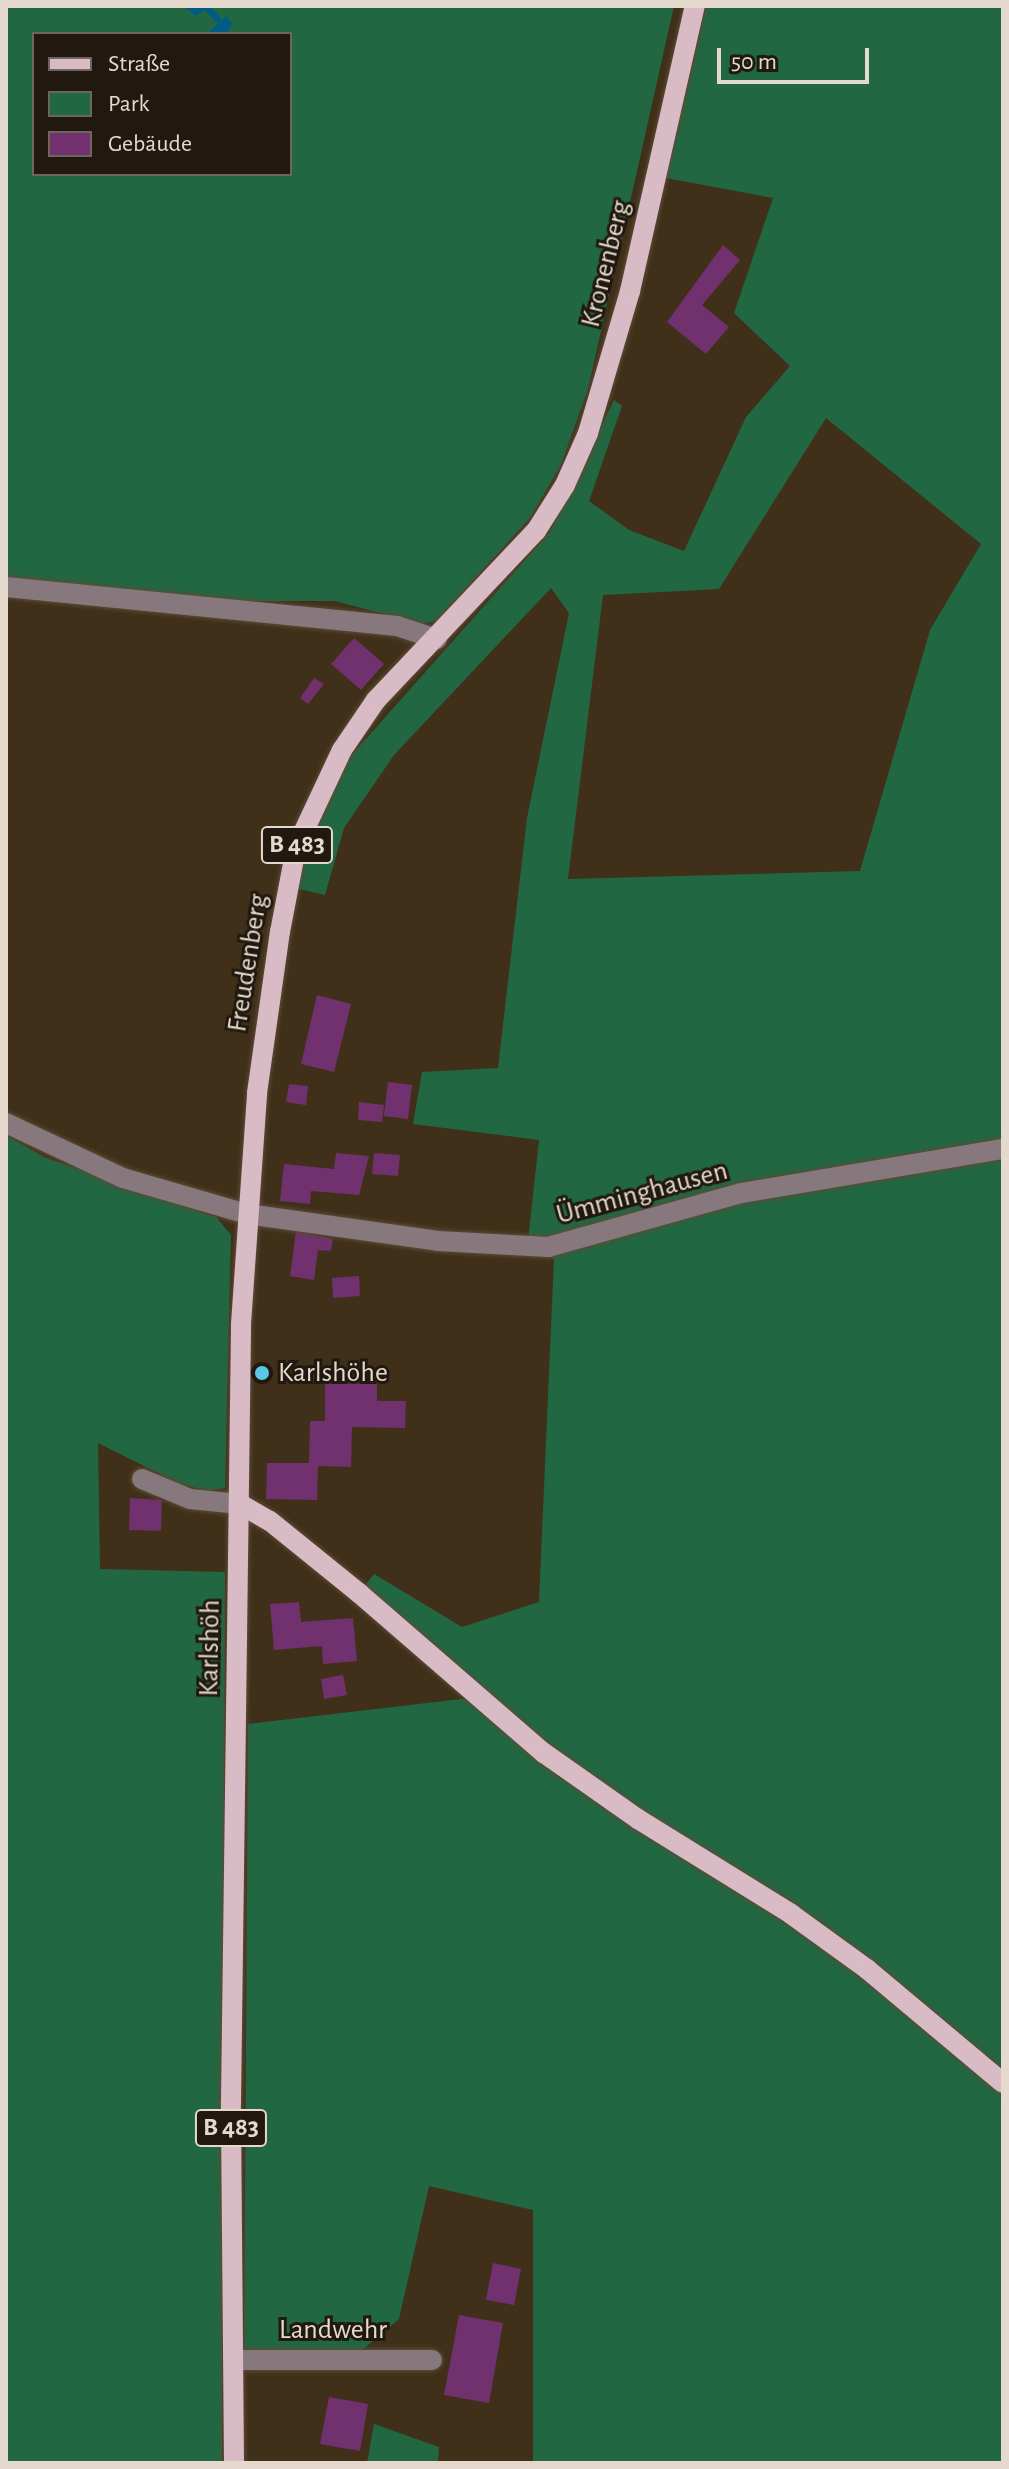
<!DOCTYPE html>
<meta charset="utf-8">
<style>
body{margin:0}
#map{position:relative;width:1009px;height:2469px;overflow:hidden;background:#403019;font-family:"Alegreya Sans",sans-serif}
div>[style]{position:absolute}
.green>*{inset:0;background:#216842}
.water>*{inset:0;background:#005b85}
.stream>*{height:6px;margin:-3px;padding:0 3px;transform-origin:3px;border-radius:3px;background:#005b85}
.building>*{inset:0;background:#71306e}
.roads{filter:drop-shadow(0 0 2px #5a4b36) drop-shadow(0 0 2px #5a4b36)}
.minor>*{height:20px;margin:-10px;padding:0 10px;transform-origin:10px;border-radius:10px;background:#86787d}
.major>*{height:20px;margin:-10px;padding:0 10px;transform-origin:10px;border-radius:10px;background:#d9bbc6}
.dots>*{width:22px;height:22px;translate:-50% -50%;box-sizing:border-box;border:4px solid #21190f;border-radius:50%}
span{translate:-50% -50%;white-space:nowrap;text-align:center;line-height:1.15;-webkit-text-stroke:6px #21190f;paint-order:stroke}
.shield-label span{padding:2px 6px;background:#21190f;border:2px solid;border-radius:6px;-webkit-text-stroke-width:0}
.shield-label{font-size:26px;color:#e4d9cc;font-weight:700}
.street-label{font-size:28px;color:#e4d9cc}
.poi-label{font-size:28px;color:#e4d9cc}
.left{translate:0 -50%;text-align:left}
.frame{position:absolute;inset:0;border:8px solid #e4d9cc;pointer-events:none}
.legend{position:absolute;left:32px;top:32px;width:260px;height:144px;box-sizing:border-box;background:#21190f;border:2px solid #6f665b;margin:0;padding:10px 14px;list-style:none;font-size:24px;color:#e4d9cc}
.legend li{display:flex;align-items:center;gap:16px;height:40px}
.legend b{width:40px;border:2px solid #6f665b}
.scale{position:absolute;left:717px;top:48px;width:152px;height:36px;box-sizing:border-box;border:4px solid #e4d9cc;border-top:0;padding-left:10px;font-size:24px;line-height:28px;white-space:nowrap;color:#e4d9cc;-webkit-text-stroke:6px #21190f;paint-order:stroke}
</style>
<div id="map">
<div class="green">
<i style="clip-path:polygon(evenodd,6px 6px,674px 6px,588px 389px,561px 465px,530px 518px,436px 621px,422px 624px,335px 601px,245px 601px,6px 581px,6px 6px,34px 34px,290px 34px,290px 174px,34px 174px,34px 34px)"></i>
<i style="clip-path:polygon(evenodd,706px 6px,1003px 6px,1003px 2083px,867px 1969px,638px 1819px,359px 1593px,374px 1574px,462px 1627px,539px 1602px,554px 1259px,528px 1241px,539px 1140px,413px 1124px,422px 1072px,498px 1068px,527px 818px,569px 613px,551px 588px,394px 755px,344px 828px,325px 895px,295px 888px,310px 838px,348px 759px,549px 533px,614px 400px,622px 406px,589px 501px,629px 530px,684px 551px,746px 417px,790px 366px,734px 313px,773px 198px,666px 178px,706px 6px,826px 418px,981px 544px,930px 630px,860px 871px,568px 879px,603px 595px,719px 589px,826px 418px)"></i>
<i style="clip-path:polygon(6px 1135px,44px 1157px,216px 1217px,231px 1235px,225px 1488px,207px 1491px,178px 1483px,98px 1443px,100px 1569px,225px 1572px,222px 2463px,6px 2463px)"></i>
<i style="clip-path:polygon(470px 1698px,789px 1917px,1003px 2090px,1003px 2463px,533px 2463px,533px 2210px,429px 2186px,399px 2319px,361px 2351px,244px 2351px,248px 1724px)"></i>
<i style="clip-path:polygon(374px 2424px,439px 2447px,438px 2463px,367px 2463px)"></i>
</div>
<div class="water">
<i style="clip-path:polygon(226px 16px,232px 23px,227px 34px,207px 34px)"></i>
</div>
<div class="stream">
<i style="left:188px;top:6px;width:10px;rotate:37deg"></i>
<i style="left:196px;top:12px;width:12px;rotate:-31deg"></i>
<i style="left:206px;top:6px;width:18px;rotate:49deg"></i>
</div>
<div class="building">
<i style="clip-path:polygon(723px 245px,740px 260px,702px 305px,729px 327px,706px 354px,667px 322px)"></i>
<i style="clip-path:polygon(354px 638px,384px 664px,361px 690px,331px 664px)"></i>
<i style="clip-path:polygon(314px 678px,324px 684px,308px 704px,300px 698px)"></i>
<i style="clip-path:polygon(317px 995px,351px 1004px,334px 1072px,301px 1064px)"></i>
<i style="clip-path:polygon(388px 1082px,412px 1085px,408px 1119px,384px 1116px)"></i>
<i style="clip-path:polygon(289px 1084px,308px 1086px,306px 1105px,286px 1102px)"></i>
<i style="clip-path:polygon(359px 1102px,384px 1105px,382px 1122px,358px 1120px)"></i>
<i style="clip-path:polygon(336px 1153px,369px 1156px,359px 1195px,311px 1191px,310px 1204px,280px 1201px,284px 1164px,334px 1169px)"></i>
<i style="clip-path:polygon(374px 1153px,400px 1155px,398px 1176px,372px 1174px)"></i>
<i style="clip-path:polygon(296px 1231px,333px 1239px,331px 1251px,318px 1250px,314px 1280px,290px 1276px)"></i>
<i style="clip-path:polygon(359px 1276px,360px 1296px,333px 1298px,332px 1278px)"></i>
<i style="clip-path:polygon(325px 1383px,377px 1384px,377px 1401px,406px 1401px,405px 1428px,352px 1427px,351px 1467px,318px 1466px,317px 1500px,266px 1499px,267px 1463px,309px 1463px,310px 1421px,325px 1421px)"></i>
<i style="clip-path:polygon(130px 1498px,162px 1500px,161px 1531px,129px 1530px)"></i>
<i style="clip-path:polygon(299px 1602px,301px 1622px,353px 1618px,357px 1661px,323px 1664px,322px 1646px,274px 1650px,270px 1604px)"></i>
<i style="clip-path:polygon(343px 1675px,347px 1695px,324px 1699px,321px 1679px)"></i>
<i style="clip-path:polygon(493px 2263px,521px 2269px,514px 2305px,486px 2300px)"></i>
<i style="clip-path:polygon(459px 2315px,503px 2323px,489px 2403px,444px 2395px)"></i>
<i style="clip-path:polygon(329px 2397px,368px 2404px,360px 2451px,320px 2444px)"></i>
</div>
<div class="roads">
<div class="minor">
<i style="left:6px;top:587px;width:393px;rotate:5.7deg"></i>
<i style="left:397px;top:626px;width:42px;rotate:18deg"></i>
<i style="left:6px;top:1123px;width:129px;rotate:25.2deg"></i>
<i style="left:123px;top:1178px;width:129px;rotate:16.2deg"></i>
<i style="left:247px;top:1214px;width:193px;rotate:8deg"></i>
<i style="left:438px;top:1241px;width:110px;rotate:3.1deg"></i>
<i style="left:548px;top:1247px;width:201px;rotate:-15.6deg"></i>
<i style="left:742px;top:1193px;width:265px;rotate:-9.6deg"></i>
<i style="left:142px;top:1479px;width:52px;rotate:22.6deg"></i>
<i style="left:190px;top:1499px;width:50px;rotate:5.7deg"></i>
<i style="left:234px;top:2360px;width:198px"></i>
</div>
<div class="major">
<i style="left:240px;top:1504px;width:34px;rotate:30deg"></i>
<i style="left:270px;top:1521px;width:114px;rotate:39deg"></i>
<i style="left:359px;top:1593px;width:245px;rotate:40.9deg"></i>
<i style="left:544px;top:1753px;width:115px;rotate:35.1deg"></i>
<i style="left:638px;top:1819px;width:180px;rotate:31.8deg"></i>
<i style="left:791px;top:1914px;width:94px;rotate:35.9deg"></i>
<i style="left:867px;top:1969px;width:177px;rotate:40deg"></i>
<i style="left:234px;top:2463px;width:361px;rotate:-90.5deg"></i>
<i style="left:231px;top:2102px;width:778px;rotate:-89.26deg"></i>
<i style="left:241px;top:1324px;width:232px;rotate:-86deg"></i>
<i style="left:257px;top:1093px;width:163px;rotate:-81.9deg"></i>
<i style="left:280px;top:932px;width:86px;rotate:-79.2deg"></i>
<i style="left:296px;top:848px;width:108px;rotate:-64.9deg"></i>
<i style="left:342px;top:750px;width:60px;rotate:-55.8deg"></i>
<i style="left:376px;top:700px;width:233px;rotate:-46.6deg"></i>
<i style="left:536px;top:531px;width:54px;rotate:-57.8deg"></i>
<i style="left:565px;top:485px;width:57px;rotate:-66.1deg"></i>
<i style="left:588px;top:433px;width:148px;rotate:-73.5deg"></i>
<i style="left:630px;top:291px;width:292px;rotate:-77.2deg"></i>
</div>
</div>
<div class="dots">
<i style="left:262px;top:1373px;background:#59c8e5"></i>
</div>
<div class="shield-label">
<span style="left:297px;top:845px">B 483</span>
<span style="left:231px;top:2128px">B 483</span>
</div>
<div class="street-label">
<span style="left:606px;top:264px;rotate:-76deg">Kronenberg</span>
<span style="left:248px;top:963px;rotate:-81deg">Freudenberg</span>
<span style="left:642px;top:1193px;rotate:-15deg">Ümminghausen</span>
<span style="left:210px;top:1648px;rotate:-89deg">Karlshöh</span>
<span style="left:333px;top:2330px">Landwehr</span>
</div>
<div class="poi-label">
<span class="left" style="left:278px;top:1373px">Karlshöhe</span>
</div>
<div class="frame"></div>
<ul class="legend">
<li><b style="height:10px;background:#d9bbc6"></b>Straße</li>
<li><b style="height:22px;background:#216842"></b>Park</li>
<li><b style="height:22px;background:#71306e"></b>Gebäude</li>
</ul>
<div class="scale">50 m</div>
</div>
